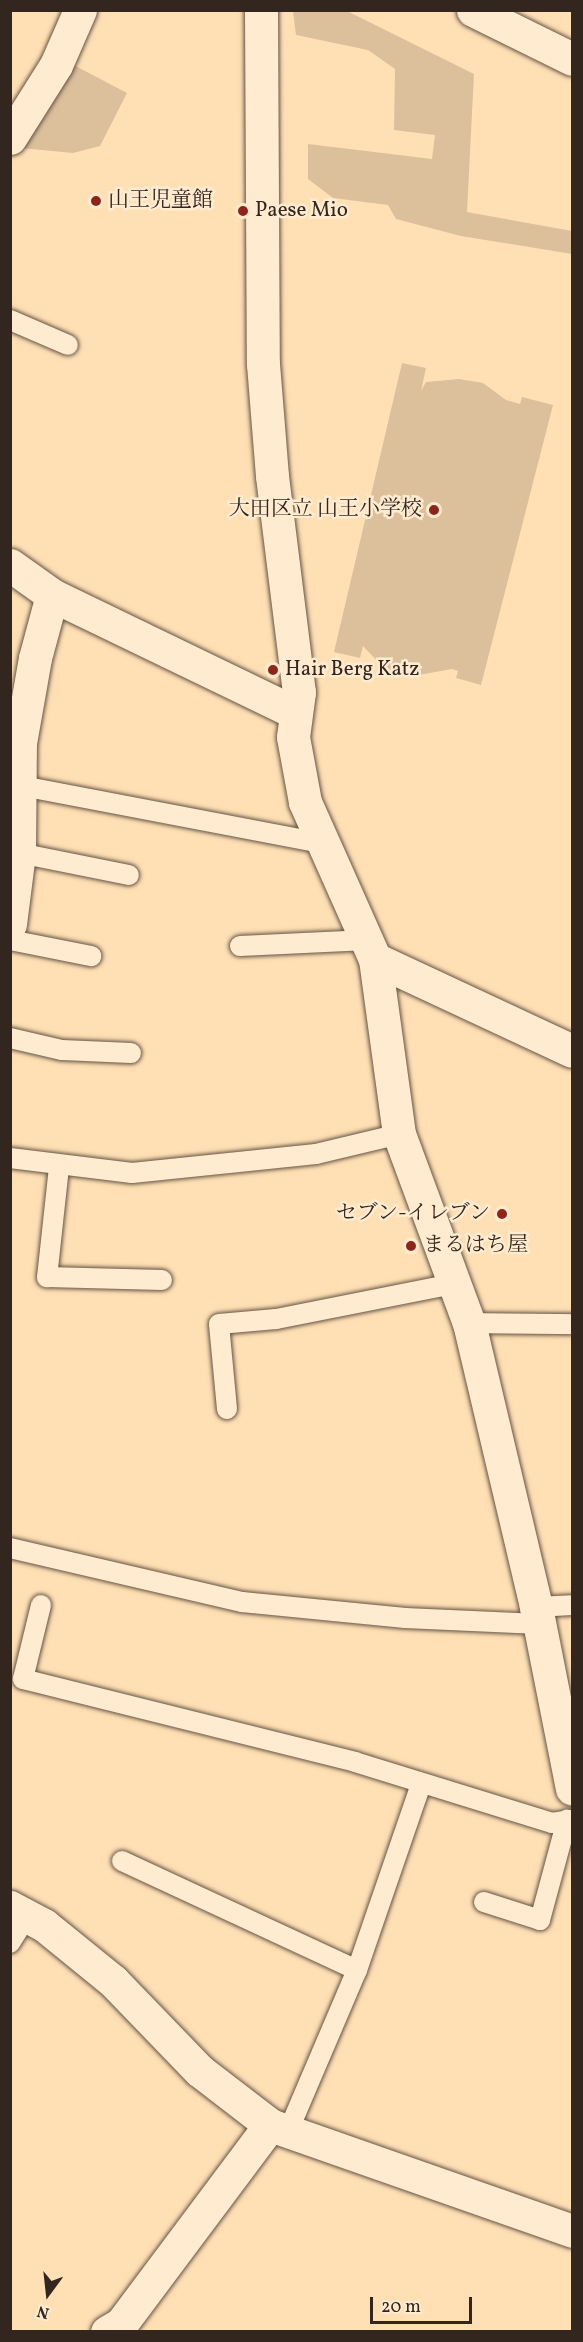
<!DOCTYPE html>
<meta charset="utf-8">
<style>
body{margin:0}
#map{position:relative;width:583px;height:2342px;overflow:hidden;background:#ffe0b5;font-family:Vollkorn,"Noto Serif JP",serif}
div>[style]{position:absolute}
.green>*{inset:0;background:#dcc09c}
.roads{filter:drop-shadow(0 0 2px #655444) drop-shadow(0 0 2px #655444)}
.lane>*{height:20px;margin:-10px;padding:0 10px;transform-origin:10px;border-radius:10px;background:#ffebcf}
.street>*{height:33px;margin:-16.5px;padding:0 16.5px;transform-origin:16.5px;border-radius:16.5px;background:#ffebcf}
.secondary>*{height:33px;margin:-16.5px;padding:0 16.5px;transform-origin:16.5px;border-radius:16.5px;background:#ffebcf}
.dots>*{width:16px;height:16px;translate:-50% -50%;box-sizing:border-box;border:3px solid #ffebcf;border-radius:50%}
span{translate:-50% -50%;white-space:nowrap;text-align:center;line-height:1.15;-webkit-text-stroke:5px #ffebcf;paint-order:stroke}
.poi-label{font-size:21px;color:#32261f}
.left{translate:0 -50%;text-align:left}
.right{translate:-100% -50%;text-align:right}
.frame{position:absolute;inset:0;border:12px solid #32261f;pointer-events:none}
.north{position:absolute;left:18px;top:2264px;width:60px;height:60px;-webkit-text-stroke:4px #ffebcf;paint-order:stroke;rotate:195deg;font-size:16px;font-weight:700;line-height:24px;text-align:center;color:#32261f}
.north::after{content:'';display:block;margin:auto;width:21px;height:27px;background:#32261f;clip-path:polygon(50% 0,100% 100%,50% 72%,0 100%)}
.scale{position:absolute;left:370px;top:2297px;width:102px;height:27px;box-sizing:border-box;border:3px solid #32261f;border-top:0;padding-left:8px;font-size:18px;line-height:21px;white-space:nowrap;color:#32261f;-webkit-text-stroke:4px #ffebcf;paint-order:stroke}
</style>
<div id="map">
<div class="green">
<i style="clip-path:polygon(293px 11px,347px 11px,474px 74px,467px 212px,572px 231px,572px 254px,461px 236px,396px 219px,388px 205px,333px 198px,308px 179px,308px 144px,432px 159px,435px 135px,394px 130px,395px 69px,368px 50px,296px 35px)"></i>
<i style="clip-path:polygon(68px 62px,127px 93px,100px 146px,73px 153px,21px 148px)"></i>
<i style="clip-path:polygon(402px 363px,426px 368px,421px 391px,426px 382px,459px 379px,483px 383px,506px 400px,520px 404px,522px 397px,553px 405px,481px 685px,456px 678px,458px 671px,452px 669px,413px 676px,397px 673px,381px 665px,363px 646px,360px 658px,334px 652px)"></i>
</div>
<div class="roads">
<div class="lane">
<i style="left:10px;top:320px;width:63px;rotate:23.3deg"></i>
<i style="left:22px;top:786px;width:303px;rotate:10.8deg"></i>
<i style="left:19px;top:853px;width:112px;rotate:11.3deg"></i>
<i style="left:10px;top:940px;width:83px;rotate:11.2deg"></i>
<i style="left:240px;top:946px;width:128px;rotate:-2.7deg"></i>
<i style="left:10px;top:1038px;width:53px;rotate:13deg"></i>
<i style="left:62px;top:1050px;width:69px;rotate:2.5deg"></i>
<i style="left:10px;top:1158px;width:123px;rotate:7deg"></i>
<i style="left:132px;top:1173px;width:185px;rotate:-5.9deg"></i>
<i style="left:316px;top:1154px;width:85px;rotate:-13.5deg"></i>
<i style="left:59px;top:1167px;width:111px;rotate:96.2deg"></i>
<i style="left:47px;top:1277px;width:115px;rotate:1.5deg"></i>
<i style="left:469px;top:1323px;width:103px;rotate:0.6deg"></i>
<i style="left:227px;top:1409px;width:85px;rotate:-95.4deg"></i>
<i style="left:219px;top:1324px;width:57px;rotate:-5deg"></i>
<i style="left:276px;top:1319px;width:180px;rotate:-11.2deg"></i>
<i style="left:10px;top:1548px;width:238px;rotate:13.1deg"></i>
<i style="left:242px;top:1602px;width:164px;rotate:5.6deg"></i>
<i style="left:405px;top:1618px;width:134px;rotate:2.6deg"></i>
<i style="left:41px;top:1605px;width:76px;rotate:103.7deg"></i>
<i style="left:23px;top:1679px;width:342px;rotate:14deg"></i>
<i style="left:355px;top:1762px;width:206px;rotate:17.2deg"></i>
<i style="left:552px;top:1823px;width:20px;rotate:-9deg"></i>
<i style="left:536px;top:1607px;width:36px;rotate:-3deg"></i>
<i style="left:122px;top:1861px;width:259px;rotate:24.9deg"></i>
<i style="left:484px;top:1902px;width:59px;rotate:17.8deg"></i>
<i style="left:540px;top:1920px;width:104px;rotate:-74.9deg"></i>
<i style="left:10px;top:1943px;width:32px;rotate:-58deg"></i>
<i style="left:287px;top:2134px;width:178px;rotate:-66.9deg"></i>
<i style="left:357px;top:1970px;width:197px;rotate:-71deg"></i>
</div>
<div class="street">
<i style="left:261px;top:10px;width:354px;rotate:89.7deg"></i>
<i style="left:263px;top:364px;width:112px;rotate:85.4deg"></i>
<i style="left:272px;top:476px;width:218px;rotate:82.9deg"></i>
<i style="left:299px;top:692px;width:45px;rotate:97.6deg"></i>
<i style="left:293px;top:737px;width:66px;rotate:79.5deg"></i>
<i style="left:305px;top:802px;width:172px;rotate:66deg"></i>
<i style="left:375px;top:959px;width:177px;rotate:82.2deg"></i>
<i style="left:399px;top:1134px;width:202px;rotate:69.7deg"></i>
<i style="left:469px;top:1323px;width:292px;rotate:76.7deg"></i>
<i style="left:536px;top:1607px;width:185px;rotate:78.8deg"></i>
<i style="left:10px;top:138px;width:86px;rotate:-57.8deg"></i>
<i style="left:56px;top:65px;width:60px;rotate:-66.4deg"></i>
<i style="left:10px;top:565px;width:52px;rotate:35.5deg"></i>
<i style="left:52px;top:595px;width:269px;rotate:25.8deg"></i>
<i style="left:10px;top:924px;width:72px;rotate:-82.8deg"></i>
<i style="left:19px;top:853px;width:110px;rotate:-89.5deg"></i>
<i style="left:20px;top:743px;width:86px;rotate:-80deg"></i>
<i style="left:35px;top:658px;width:65px;rotate:-74.9deg"></i>
<i style="left:375px;top:959px;width:217px;rotate:25deg"></i>
<i style="left:10px;top:1907px;width:38px;rotate:28deg"></i>
<i style="left:44px;top:1925px;width:89px;rotate:39.1deg"></i>
<i style="left:113px;top:1981px;width:125px;rotate:46deg"></i>
<i style="left:200px;top:2071px;width:88px;rotate:37.6deg"></i>
<i style="left:270px;top:2125px;width:320px;rotate:19.3deg"></i>
<i style="left:107px;top:2332px;width:16px;rotate:-30deg"></i>
<i style="left:121px;top:2324px;width:249px;rotate:-53.2deg"></i>
</div>
<div class="secondary">
<i style="left:473px;top:10px;width:110px;rotate:26.3deg"></i>
</div>
</div>
<div class="dots">
<i style="left:96px;top:201px;background:#8f2418"></i>
<i style="left:243px;top:211px;background:#8f2418"></i>
<i style="left:434px;top:510px;background:#8f2418"></i>
<i style="left:273px;top:670px;background:#8f2418"></i>
<i style="left:502px;top:1214px;background:#8f2418"></i>
<i style="left:411px;top:1246px;background:#8f2418"></i>
</div>
<div class="poi-label">
<span class="left" style="left:108px;top:201px">山王児童館</span>
<span class="left" style="left:255px;top:211px">Paese Mio</span>
<span class="right" style="left:422px;top:510px">大田区立 山王小学校</span>
<span class="left" style="left:285px;top:670px">Hair Berg Katz</span>
<span class="right" style="left:490px;top:1214px">セブン-イレブン</span>
<span class="left" style="left:423px;top:1246px">まるはち屋</span>
</div>
<div class="frame"></div>
<div class="north">N</div>
<div class="scale">20 m</div>
</div>
